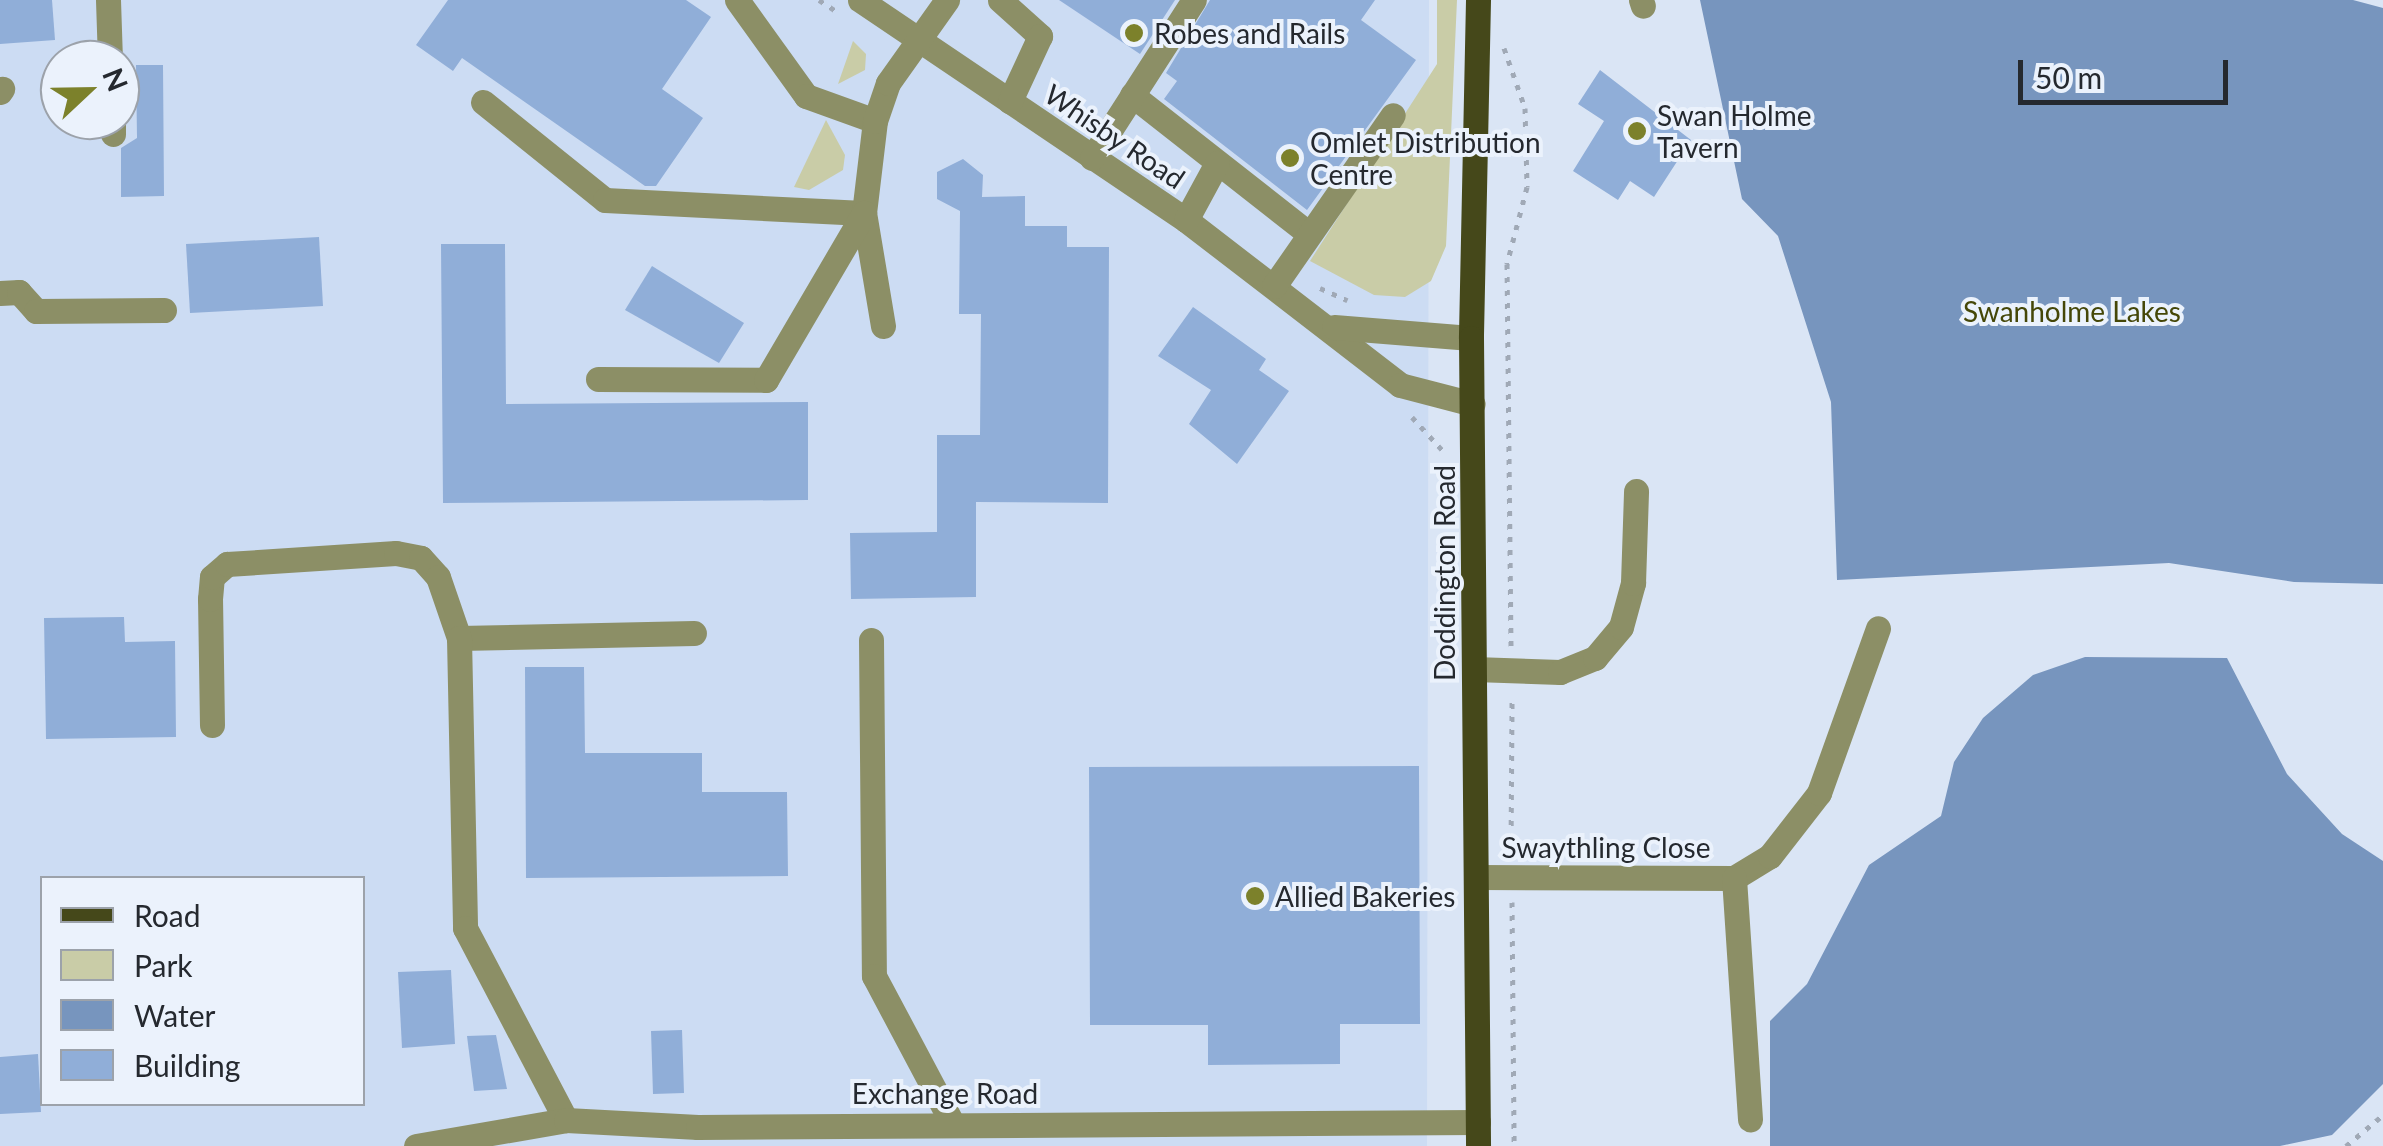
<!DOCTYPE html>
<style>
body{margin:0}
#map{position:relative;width:2383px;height:1146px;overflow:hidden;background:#dae5f5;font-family:Lato,sans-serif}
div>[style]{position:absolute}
.built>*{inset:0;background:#ccdcf3}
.green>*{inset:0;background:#c9cca7}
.water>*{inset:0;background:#7795be}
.building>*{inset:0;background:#90aed8}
.path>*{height:5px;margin-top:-2.5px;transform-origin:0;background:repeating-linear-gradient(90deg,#a0a9b6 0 5px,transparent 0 13px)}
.minor>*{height:25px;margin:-12.5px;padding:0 12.5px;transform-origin:12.5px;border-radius:12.5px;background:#8c8f66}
.major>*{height:25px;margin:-12.5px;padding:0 12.5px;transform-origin:12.5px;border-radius:12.5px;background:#45481a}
.dots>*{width:28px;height:28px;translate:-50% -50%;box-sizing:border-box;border:5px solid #ebf2fc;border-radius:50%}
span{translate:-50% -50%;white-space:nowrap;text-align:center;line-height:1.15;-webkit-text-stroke:8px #ebf2fc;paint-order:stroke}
.poi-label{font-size:28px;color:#25292f}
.left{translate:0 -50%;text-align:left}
.street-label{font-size:28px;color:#25292f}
.park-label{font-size:28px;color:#454708}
.legend{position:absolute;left:40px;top:876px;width:325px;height:230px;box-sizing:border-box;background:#ebf2fc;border:2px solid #9ca2aa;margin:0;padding:12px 18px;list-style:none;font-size:30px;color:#25292f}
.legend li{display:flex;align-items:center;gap:20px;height:50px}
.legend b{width:50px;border:2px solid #9ca2aa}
.north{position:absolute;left:40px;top:40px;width:100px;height:100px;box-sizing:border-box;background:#ebf2fc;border:2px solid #9ca2aa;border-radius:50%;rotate:68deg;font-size:28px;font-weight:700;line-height:40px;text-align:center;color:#25292f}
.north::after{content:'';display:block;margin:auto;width:35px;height:45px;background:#7c812b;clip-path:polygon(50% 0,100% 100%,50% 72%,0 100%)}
.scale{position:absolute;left:2018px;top:60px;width:210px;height:45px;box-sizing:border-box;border:5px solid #25292f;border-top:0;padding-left:12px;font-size:30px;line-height:35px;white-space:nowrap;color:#25292f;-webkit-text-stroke:8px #ebf2fc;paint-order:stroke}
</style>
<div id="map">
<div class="built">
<i style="clip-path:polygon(evenodd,0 0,1429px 0,1427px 1146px,0 1146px,0 0,60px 60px,120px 60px,120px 120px,60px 120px,60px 60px,0 0,42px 878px,362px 878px,362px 1104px,42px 1104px,42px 878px)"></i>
</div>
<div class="green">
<i style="clip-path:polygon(1437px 0,1457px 0,1446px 246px,1431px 281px,1405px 297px,1374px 295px,1310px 261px,1437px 64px)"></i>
<i style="clip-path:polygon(853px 41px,866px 54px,865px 70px,838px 84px)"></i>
<i style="clip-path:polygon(826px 120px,845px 155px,843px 170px,809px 190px,794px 187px)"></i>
</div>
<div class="water">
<i style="clip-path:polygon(1700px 0,2353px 0,2383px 8px,2383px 584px,2294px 582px,2169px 563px,1837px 580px,1831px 402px,1778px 236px,1742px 199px)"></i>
<i style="clip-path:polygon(2085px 657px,2227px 658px,2287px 774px,2342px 834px,2383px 861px,2383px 1084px,2332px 1135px,2280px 1146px,1770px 1146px,1770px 1021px,1807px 984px,1869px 865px,1941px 816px,1954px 762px,1983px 718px,2033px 675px)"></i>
</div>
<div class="building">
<i style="clip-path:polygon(0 0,52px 0,55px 40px,0 44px)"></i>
<i style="clip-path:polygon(448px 0,686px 0,711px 17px,662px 89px,703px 118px,656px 186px,645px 186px,462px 58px,453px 71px,416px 45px)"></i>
<i style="clip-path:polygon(1059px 0,1175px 0,1140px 54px)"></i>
<i style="clip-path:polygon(1210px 0,1375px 0,1361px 20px,1416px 60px,1307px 210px,1164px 99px,1177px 81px,1166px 73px)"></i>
<i style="clip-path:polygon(136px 65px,163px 65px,164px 196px,121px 197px,121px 148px,137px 138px)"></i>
<i style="clip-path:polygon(1600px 70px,1691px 140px,1654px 197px,1630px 181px,1618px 200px,1573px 171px,1604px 121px,1578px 104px)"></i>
<i style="clip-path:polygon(963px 159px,983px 175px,982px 197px,1025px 196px,1025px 226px,1067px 226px,1067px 247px,1109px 247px,1108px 503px,976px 502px,976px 597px,851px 599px,850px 533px,937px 532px,937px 435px,980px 435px,981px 314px,959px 314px,960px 211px,937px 199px,937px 172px)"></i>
<i style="clip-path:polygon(319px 237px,323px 306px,190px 313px,186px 244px)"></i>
<i style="clip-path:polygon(441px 244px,505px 244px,506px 404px,808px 402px,808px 500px,443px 503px)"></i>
<i style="clip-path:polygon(652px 266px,744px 323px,719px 363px,625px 310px)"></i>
<i style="clip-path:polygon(1193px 307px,1266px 359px,1259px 370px,1289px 391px,1237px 464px,1189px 424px,1211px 390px,1158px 356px)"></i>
<i style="clip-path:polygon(124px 617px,125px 642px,175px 641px,176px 737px,46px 739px,44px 618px)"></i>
<i style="clip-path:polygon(525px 667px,584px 667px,585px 753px,702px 753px,702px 792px,787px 792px,788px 876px,526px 878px)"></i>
<i style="clip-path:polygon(1419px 766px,1420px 1024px,1340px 1024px,1340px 1064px,1208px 1065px,1208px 1025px,1090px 1025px,1089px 767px)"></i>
<i style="clip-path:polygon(451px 970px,455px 1044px,402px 1048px,398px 972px)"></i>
<i style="clip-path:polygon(682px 1030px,684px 1093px,653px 1094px,651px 1031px)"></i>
<i style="clip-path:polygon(496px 1035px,507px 1089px,474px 1091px,467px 1036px)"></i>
<i style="clip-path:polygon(38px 1054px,41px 1112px,0 1114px,0 1057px)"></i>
</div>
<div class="path">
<i style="left:819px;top:0;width:20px;rotate:33deg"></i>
<i style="left:1504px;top:48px;width:64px;rotate:70.7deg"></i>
<i style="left:1525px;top:108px;width:79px;rotate:88.5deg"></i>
<i style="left:1527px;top:187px;width:80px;rotate:104.6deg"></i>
<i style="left:1507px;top:264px;width:382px;rotate:89.4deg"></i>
<i style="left:1320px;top:288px;width:30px;rotate:24deg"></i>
<i style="left:1412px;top:417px;width:49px;rotate:47.5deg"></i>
<i style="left:1511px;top:851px;width:154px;rotate:-89.6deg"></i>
<i style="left:1512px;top:902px;width:244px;rotate:89.5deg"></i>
<i style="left:2346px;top:1146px;width:48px;rotate:-40deg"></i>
</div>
<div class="minor">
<i style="left:108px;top:0;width:60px;rotate:88.1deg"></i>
<i style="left:737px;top:0;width:118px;rotate:54.3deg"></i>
<i style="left:806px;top:96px;width:73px;rotate:19.9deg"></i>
<i style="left:860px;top:0;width:393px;rotate:34deg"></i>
<i style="left:1186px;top:220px;width:270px;rotate:37.6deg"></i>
<i style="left:1400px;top:385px;width:75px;rotate:14.6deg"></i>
<i style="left:1000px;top:0;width:54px;rotate:42deg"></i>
<i style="left:1040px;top:36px;width:72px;rotate:114.8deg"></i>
<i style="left:1641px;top:0;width:6px;rotate:72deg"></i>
<i style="left:0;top:92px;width:4px;rotate:-56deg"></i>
<i style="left:1132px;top:95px;width:224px;rotate:38.1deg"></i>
<i style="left:483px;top:102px;width:156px;rotate:38.8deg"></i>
<i style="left:605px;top:200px;width:259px;rotate:2.9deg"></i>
<i style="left:113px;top:120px;width:14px;rotate:90deg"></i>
<i style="left:1092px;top:158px;width:188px;rotate:-57.2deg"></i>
<i style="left:1186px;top:220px;width:65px;rotate:-61.5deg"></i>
<i style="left:1274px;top:286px;width:208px;rotate:-55.2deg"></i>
<i style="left:0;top:293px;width:19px;rotate:-3deg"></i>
<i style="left:19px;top:292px;width:25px;rotate:48deg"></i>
<i style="left:36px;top:311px;width:128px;rotate:-0.4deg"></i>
<i style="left:883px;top:326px;width:115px;rotate:-99.5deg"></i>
<i style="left:864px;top:213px;width:93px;rotate:-83.2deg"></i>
<i style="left:875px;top:121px;width:40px;rotate:-71.1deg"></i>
<i style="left:888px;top:83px;width:102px;rotate:-54.6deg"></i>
<i style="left:1334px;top:327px;width:137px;rotate:4.6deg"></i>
<i style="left:598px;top:379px;width:168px;rotate:0.3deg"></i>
<i style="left:766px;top:380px;width:194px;rotate:-59.6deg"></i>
<i style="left:459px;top:638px;width:235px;rotate:-1.2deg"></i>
<i style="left:871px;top:640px;width:336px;rotate:89.5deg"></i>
<i style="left:874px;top:976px;width:164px;rotate:62deg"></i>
<i style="left:1474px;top:669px;width:86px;rotate:2deg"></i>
<i style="left:1560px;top:672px;width:38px;rotate:-22deg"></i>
<i style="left:1595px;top:658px;width:40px;rotate:-50deg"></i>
<i style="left:1621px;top:627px;width:46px;rotate:-74.7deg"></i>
<i style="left:1633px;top:583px;width:92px;rotate:-88.1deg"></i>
<i style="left:212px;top:725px;width:126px;rotate:-90.9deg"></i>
<i style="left:210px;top:599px;width:22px;rotate:-85deg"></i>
<i style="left:212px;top:577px;width:20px;rotate:-41deg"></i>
<i style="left:227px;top:564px;width:169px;rotate:-3.7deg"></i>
<i style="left:396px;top:553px;width:25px;rotate:11deg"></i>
<i style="left:421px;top:558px;width:25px;rotate:48deg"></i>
<i style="left:438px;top:577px;width:65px;rotate:71deg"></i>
<i style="left:459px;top:638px;width:290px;rotate:88.8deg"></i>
<i style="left:465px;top:928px;width:217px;rotate:62.3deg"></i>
<i style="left:1479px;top:877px;width:255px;rotate:0.2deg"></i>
<i style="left:1734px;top:878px;width:42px;rotate:-31.4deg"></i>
<i style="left:1770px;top:856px;width:80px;rotate:-52.1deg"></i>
<i style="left:1819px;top:793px;width:175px;rotate:-70.3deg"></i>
<i style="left:1734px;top:878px;width:242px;rotate:86.2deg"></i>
<i style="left:416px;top:1146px;width:152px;rotate:-9.8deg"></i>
<i style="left:566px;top:1120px;width:132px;rotate:3deg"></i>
<i style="left:698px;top:1127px;width:780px;rotate:-0.37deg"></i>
</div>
<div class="major">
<i style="left:1478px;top:0;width:338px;rotate:91.2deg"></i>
<i style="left:1471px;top:338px;width:808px;rotate:89.5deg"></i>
</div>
<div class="dots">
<i style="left:1134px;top:33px;background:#7c812b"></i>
<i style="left:1637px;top:131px;background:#7c812b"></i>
<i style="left:1290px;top:158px;background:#7c812b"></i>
<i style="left:1255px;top:896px;background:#7c812b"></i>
</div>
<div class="poi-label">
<span class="left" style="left:1154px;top:33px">Robes and Rails</span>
<span class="left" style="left:1657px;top:131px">Swan Holme<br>Tavern</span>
<span class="left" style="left:1310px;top:158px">Omlet Distribution<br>Centre</span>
<span class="left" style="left:1275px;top:896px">Allied Bakeries</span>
</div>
<div class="street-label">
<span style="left:1115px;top:136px;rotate:34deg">Whisby Road</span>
<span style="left:1444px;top:573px;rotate:-90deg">Doddington Road</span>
<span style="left:1606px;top:847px">Swaythling Close</span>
<span style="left:945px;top:1093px">Exchange Road</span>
</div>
<div class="park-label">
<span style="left:2072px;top:311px">Swanholme Lakes</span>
</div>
<ul class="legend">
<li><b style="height:12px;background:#45481a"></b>Road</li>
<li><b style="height:28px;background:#c9cca7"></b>Park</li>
<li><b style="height:28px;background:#7795be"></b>Water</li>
<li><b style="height:28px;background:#90aed8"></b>Building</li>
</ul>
<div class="north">N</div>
<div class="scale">50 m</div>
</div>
